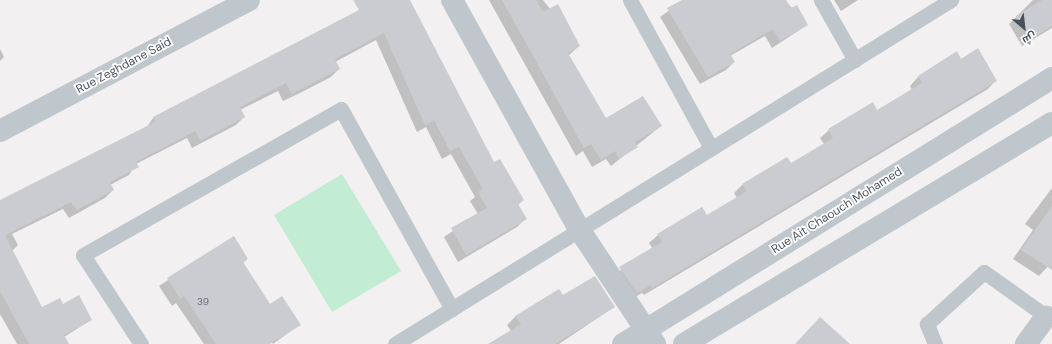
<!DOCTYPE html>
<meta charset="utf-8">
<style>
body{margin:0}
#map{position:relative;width:1052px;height:344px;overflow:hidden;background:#f2f0f0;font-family:"DM Sans",Cairo,sans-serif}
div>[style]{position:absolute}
.green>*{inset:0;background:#c2ecd3}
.shadow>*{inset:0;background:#0003}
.building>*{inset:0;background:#caccd2}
.service>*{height:15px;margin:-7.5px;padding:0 7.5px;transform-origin:7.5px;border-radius:7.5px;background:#bfc7cd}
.minor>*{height:22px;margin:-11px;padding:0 11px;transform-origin:11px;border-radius:11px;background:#bfc7cd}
span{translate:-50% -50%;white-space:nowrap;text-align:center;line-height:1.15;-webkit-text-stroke:3.5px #fff;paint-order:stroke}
.number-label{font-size:10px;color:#69707a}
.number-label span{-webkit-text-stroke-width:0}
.street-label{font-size:12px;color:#49525c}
.north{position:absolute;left:1004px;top:8px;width:40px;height:40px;-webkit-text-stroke:3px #fff;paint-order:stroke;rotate:152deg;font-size:11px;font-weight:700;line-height:16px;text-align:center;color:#49525c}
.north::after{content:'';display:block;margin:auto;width:14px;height:18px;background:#49525c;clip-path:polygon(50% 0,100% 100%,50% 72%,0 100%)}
</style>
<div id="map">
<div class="green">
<i style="clip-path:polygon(342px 174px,401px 271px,332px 312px,274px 215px)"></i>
</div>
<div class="shadow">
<i style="clip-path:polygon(380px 0,398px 0,494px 164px,523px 200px,518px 205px,525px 219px,517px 227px,458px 262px,444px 237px,478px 214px,470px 201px,475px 197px,451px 154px,442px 159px,426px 127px,417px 132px,376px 40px,335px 62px,339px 69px,331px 77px,298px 94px,283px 101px,278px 91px,240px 110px,244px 117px,236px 125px,192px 148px,187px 138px,136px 164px,129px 175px,110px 185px,113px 190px,105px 198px,69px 218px,63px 209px,12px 234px,18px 245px,12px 251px,42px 309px,62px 305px,91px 320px,53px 344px,17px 344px,0 314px,0 201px,146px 128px,153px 118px)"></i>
<i style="clip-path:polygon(489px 0,543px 0,579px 46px,568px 56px,606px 120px,661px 126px,611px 166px,606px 159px,592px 167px,583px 151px,576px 156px)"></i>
<i style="clip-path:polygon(684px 0,785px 0,807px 25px,772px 48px,765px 36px,730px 56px,734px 62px,726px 70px,700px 84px,660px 17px)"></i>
<i style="clip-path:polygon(834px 0,858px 0,841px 11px)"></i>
<i style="clip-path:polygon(1033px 0,1052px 0,1052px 28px,1022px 46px,1009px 24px)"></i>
<i style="clip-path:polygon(0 49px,4px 57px,0 61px)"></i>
<i style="clip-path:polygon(956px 53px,961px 60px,996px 80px,988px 89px,644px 295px,642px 293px,628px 301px,611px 277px,653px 249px,649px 243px,658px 235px,707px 217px,737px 198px,734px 193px,743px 184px,791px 164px,824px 144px,820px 138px,829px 130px,877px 112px,912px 90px,910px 86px,918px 77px)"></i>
<i style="clip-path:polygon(1052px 188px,1052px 262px,1039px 276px,1013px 259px,1033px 230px,1025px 224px)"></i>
<i style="clip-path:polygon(233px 238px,247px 259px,243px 263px,270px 305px,299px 325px,273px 344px,268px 337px,258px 344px,204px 344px,176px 303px,172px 306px,159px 286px)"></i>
<i style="clip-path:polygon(562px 297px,614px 307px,559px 344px,490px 344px,511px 331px,507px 325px,516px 316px)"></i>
</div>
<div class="building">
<i style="clip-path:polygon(353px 0,410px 0,494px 162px,500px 159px,524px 200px,518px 204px,527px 219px,466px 255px,451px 228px,487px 208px,478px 192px,483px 189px,459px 147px,450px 151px,434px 120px,425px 125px,384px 33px,335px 59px,340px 69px,307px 86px,292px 94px,286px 83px,240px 107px,245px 117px,200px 141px,195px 131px,136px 162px,139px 167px,110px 182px,114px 190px,77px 210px,71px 202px,5px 235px,42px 307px,60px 298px,63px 304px,79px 295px,92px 320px,64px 335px,69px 344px,29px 344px,0 291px,0 200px,155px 122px,153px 117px,359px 10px)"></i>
<i style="clip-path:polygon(502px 0,536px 0,543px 12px,558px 4px,580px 46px,568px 53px,606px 118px,643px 96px,662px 126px,635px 142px,638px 147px,619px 159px,615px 151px,601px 160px,591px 144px,584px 148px)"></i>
<i style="clip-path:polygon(682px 0,786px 0,791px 8px,797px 5px,808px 25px,780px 41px,773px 29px,730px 54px,735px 62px,708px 77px,667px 8px)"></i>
<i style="clip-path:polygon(1042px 0,1052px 0,1052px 26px,1030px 39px,1016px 16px)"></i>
<i style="clip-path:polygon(978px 48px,997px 81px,652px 288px,651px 285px,637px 293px,619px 267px,662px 242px,657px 234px,702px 207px,707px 215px,747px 191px,742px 184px,787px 157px,791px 163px,833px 138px,828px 129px,873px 102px,877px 110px,922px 83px,918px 76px,957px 51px,961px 59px)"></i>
<i style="clip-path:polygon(1052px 206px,1052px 270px,1021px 250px)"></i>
<i style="clip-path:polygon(234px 236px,248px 259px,243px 262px,270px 304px,282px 296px,301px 325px,270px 344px,216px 344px,184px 296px,180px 299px,167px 278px)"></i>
<i style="clip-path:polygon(595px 276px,615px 307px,555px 344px,488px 344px,521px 324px,515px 316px,559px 289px,563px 295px)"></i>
<i style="clip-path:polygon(820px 317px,850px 344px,795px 344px)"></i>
</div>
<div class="service">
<i style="left:630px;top:0;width:169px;rotate:61.3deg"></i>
<i style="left:821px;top:0;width:69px;rotate:60.5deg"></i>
<i style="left:141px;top:344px;width:106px;rotate:-123.1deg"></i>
<i style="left:83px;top:255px;width:296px;rotate:-29.5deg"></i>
<i style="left:341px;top:109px;width:229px;rotate:61deg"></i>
<i style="left:395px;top:344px;width:654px;rotate:-31.75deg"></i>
<i style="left:935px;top:344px;width:22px;rotate:-112deg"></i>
<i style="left:927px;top:324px;width:77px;rotate:-42.4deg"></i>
<i style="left:984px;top:272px;width:76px;rotate:35.4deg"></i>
</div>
<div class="minor">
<i style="left:452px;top:0;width:262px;rotate:61deg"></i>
<i style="left:579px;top:229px;width:138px;rotate:56.5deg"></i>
<i style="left:0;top:131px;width:281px;rotate:-27.7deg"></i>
<i style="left:623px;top:344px;width:505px;rotate:-31.8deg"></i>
<i style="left:684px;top:344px;width:429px;rotate:-31deg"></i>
<i style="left:1026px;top:344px;width:34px;rotate:-54deg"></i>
</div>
<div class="number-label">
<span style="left:203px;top:302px">39</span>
</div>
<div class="street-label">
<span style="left:124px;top:66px;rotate:-28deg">Rue Zeghdane Said</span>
<span style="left:837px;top:211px;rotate:-32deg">Rue Ait Chaouch Mohamed</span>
</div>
<div class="north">ش</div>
</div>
